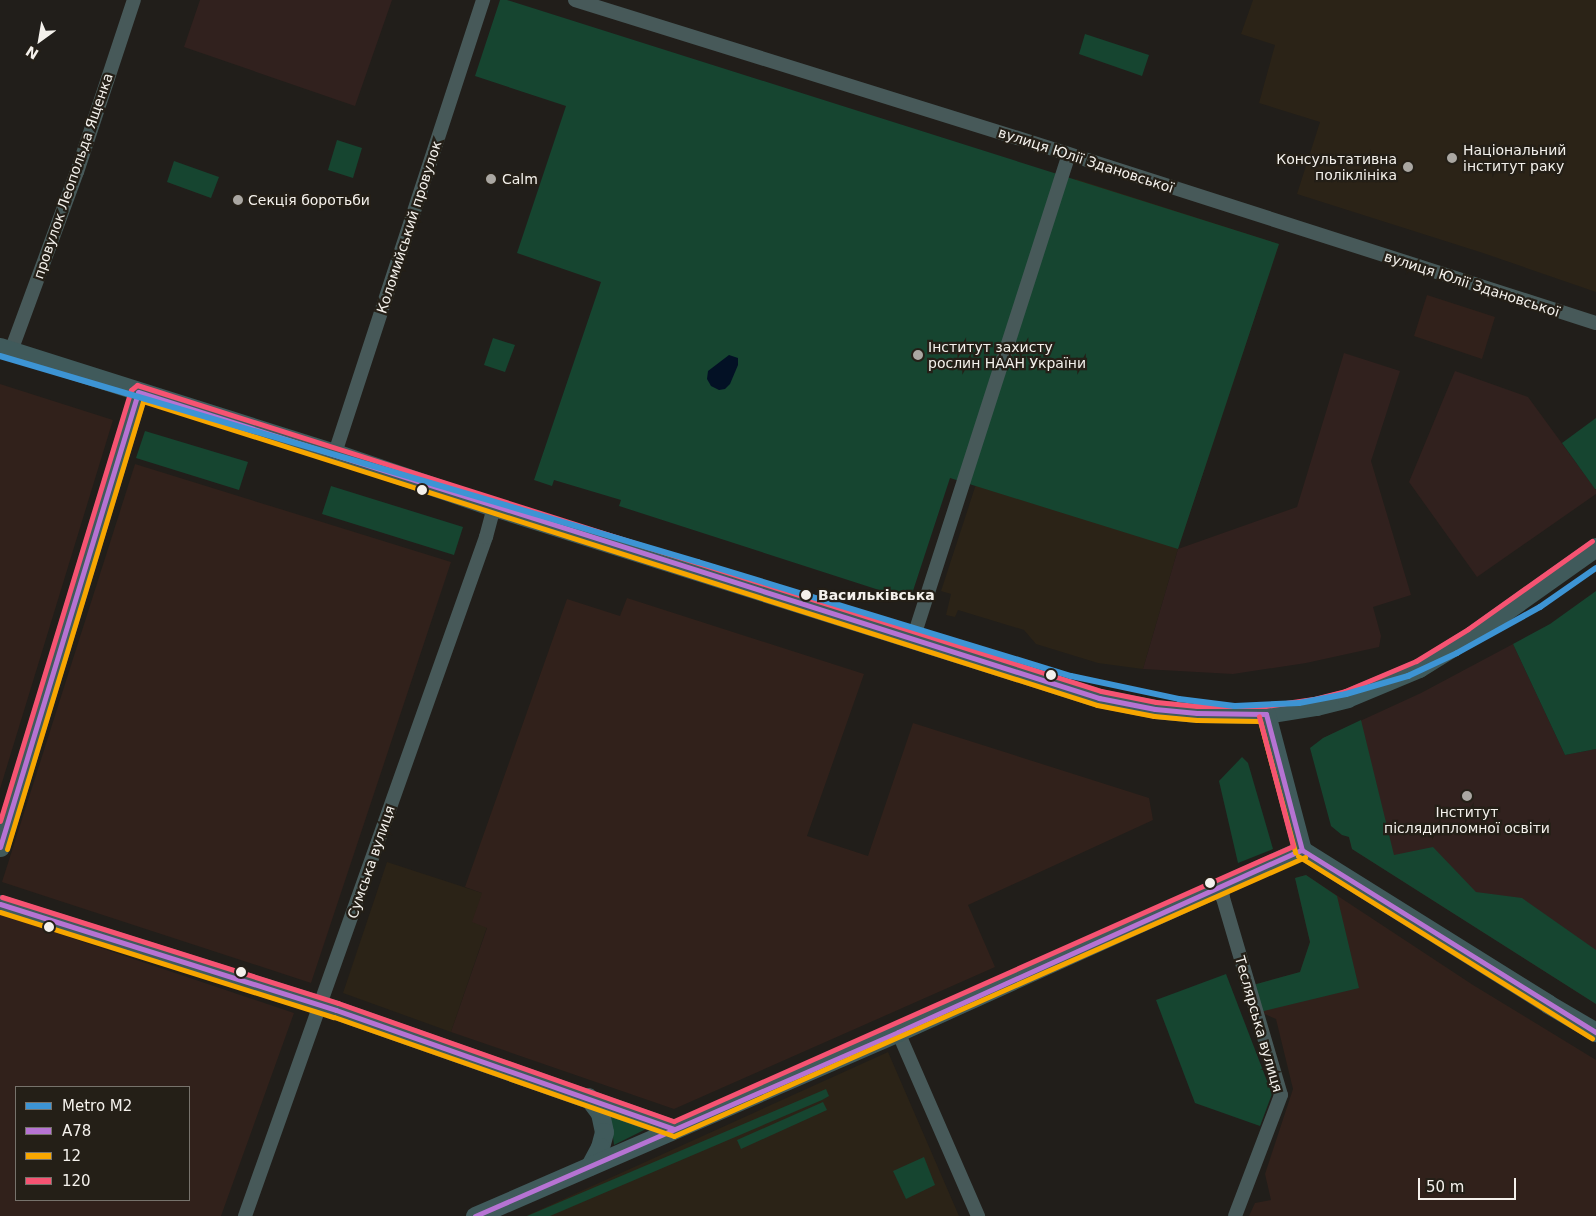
<!DOCTYPE html>
<meta charset="utf-8">
<style>
body{margin:0}
#map{position:relative;width:1596px;height:1216px;overflow:hidden;background:#211e1a;font-family:"DejaVu Sans",sans-serif}
div>[style]{position:absolute}
.built>*{inset:0;background:#2b2317}
.industrial>*{inset:0;background:#31211b}
.education>*{inset:0;background:#31211e}
.green>*{inset:0;background:#164530}
.water>*{inset:0;background:#031125}
.street>*{height:14px;margin:-7px;padding:0 7px;transform-origin:7px;border-radius:7px;background:#475959}
.secondary>*{height:19px;margin:-9.5px;padding:0 9.5px;transform-origin:9.5px;border-radius:9.5px;background:#405a5b}
.bus-1>*{height:5px;margin:-2.5px;padding:0 2.5px;transform-origin:2.5px;border-radius:2.5px;background:#b673d3}
.bus-2>*{height:5px;margin:-2.5px;padding:0 2.5px;transform-origin:2.5px;border-radius:2.5px;background:#f7a600}
.bus-3>*{height:5px;margin:-2.5px;padding:0 2.5px;transform-origin:2.5px;border-radius:2.5px;background:#f65372}
.metro-1>*{height:6px;margin:-3px;padding:0 3px;transform-origin:3px;border-radius:3px;background:#3d94d4}
.dots>*{width:14px;height:14px;translate:-50% -50%;box-sizing:border-box;border:2px solid #241f17;border-radius:50%}
span{translate:-50% -50%;white-space:nowrap;text-align:center;line-height:1.15;-webkit-text-stroke:4.5px #241f17;paint-order:stroke}
.poi-label{font-size:14px;color:#f4f1ec}
.left{translate:0 -50%;text-align:left}
.right{translate:-100% -50%;text-align:right}
.street-label{font-size:14px;color:#f4f1ec}
.stop-label{font-size:14px;color:#f4f1ec;font-weight:700}
.legend{position:absolute;left:15px;top:1086px;width:175px;height:115px;box-sizing:border-box;background:#241f17;border:1px solid #77736c;margin:0;padding:6px 9px;list-style:none;font-size:15px;color:#f4f1ec}
.legend li{display:flex;align-items:center;gap:10px;height:25px}
.legend b{width:25px;border:1px solid #77736c}
.north{position:absolute;left:15px;top:15px;width:50px;height:50px;-webkit-text-stroke:4px #241f17;paint-order:stroke;rotate:212deg;font-size:14px;font-weight:700;line-height:20px;text-align:center;color:#f4f1ec}
.north::after{content:'';display:block;margin:auto;width:18px;height:22px;background:#f4f1ec;clip-path:polygon(50% 0,100% 100%,50% 72%,0 100%)}
.scale{position:absolute;left:1418px;top:1178px;width:98px;height:22px;box-sizing:border-box;border:2px solid #f4f1ec;border-top:0;padding-left:6px;font-size:15px;line-height:18px;white-space:nowrap;color:#f4f1ec;-webkit-text-stroke:4px #241f17;paint-order:stroke}
</style>
<div id="map">
<div class="built">
<i style="clip-path:polygon(1253px 0,1596px 0,1596px 292px,1483px 253px,1297px 194px,1320px 122px,1259px 103px,1275px 45px,1241px 34px)"></i>
<i style="clip-path:polygon(1076px 179px,1279px 244px,1178px 549px,1143px 669px,1098px 663px,1036px 644px,1024px 630px,958px 610px,955px 617px,946px 615px,951px 594px,941px 591px)"></i>
<i style="clip-path:polygon(387px 862px,482px 893px,487px 927px,451px 1032px,343px 993px)"></i>
<i style="clip-path:polygon(888px 1052px,959px 1216px,526px 1216px)"></i>
</div>
<div class="industrial">
<i style="clip-path:polygon(1427px 295px,1495px 317px,1482px 359px,1414px 336px)"></i>
<i style="clip-path:polygon(0 384px,113px 420px,0 789px)"></i>
<i style="clip-path:polygon(135px 464px,451px 562px,311px 983px,2px 882px)"></i>
<i style="clip-path:polygon(627px 598px,864px 674px,807px 836px,868px 856px,913px 723px,1149px 798px,1153px 820px,968px 905px,995px 967px,674px 1109px,451px 1032px,487px 928px,472px 922px,482px 893px,465px 887px,567px 599px,620px 616px)"></i>
<i style="clip-path:polygon(1306px 875px,1473px 985px,1596px 1060px,1596px 1216px,1249px 1216px,1255px 1203px,1271px 1200px,1265px 1174px,1293px 1089px,1276px 1019px,1260px 1012px,1253px 985px,1300px 972px,1310px 942px,1295px 878px)"></i>
<i style="clip-path:polygon(evenodd,0 914px,294px 1013px,221px 1216px,0 1216px,0 914px,16px 1087px,189px 1087px,189px 1200px,16px 1200px,16px 1087px)"></i>
</div>
<div class="education">
<i style="clip-path:polygon(200px 0,392px 0,355px 106px,184px 47px)"></i>
<i style="clip-path:polygon(1344px 353px,1400px 371px,1371px 461px,1411px 595px,1373px 607px,1381px 636px,1379px 647px,1306px 663px,1233px 674px,1143px 669px,1178px 549px,1297px 507px)"></i>
<i style="clip-path:polygon(1455px 371px,1528px 397px,1596px 490px,1596px 494px,1477px 577px,1409px 482px)"></i>
<i style="clip-path:polygon(1513px 644px,1565px 755px,1596px 749px,1596px 1004px,1352px 849px,1323px 738px,1421px 693px)"></i>
</div>
<div class="green">
<i style="clip-path:polygon(500px 0,507px 0,1279px 244px,1178px 549px,950px 478px,910px 600px,619px 506px,621px 500px,554px 480px,552px 486px,534px 480px,601px 282px,517px 253px,566px 106px,475px 76px)"></i>
<i style="clip-path:polygon(1085px 34px,1149px 55px,1142px 76px,1079px 54px)"></i>
<i style="clip-path:polygon(337px 140px,362px 148px,353px 178px,328px 170px)"></i>
<i style="clip-path:polygon(174px 161px,219px 177px,211px 198px,167px 182px)"></i>
<i style="clip-path:polygon(493px 338px,515px 345px,505px 372px,484px 365px)"></i>
<i style="clip-path:polygon(1596px 418px,1596px 489px,1595px 489px,1562px 443px)"></i>
<i style="clip-path:polygon(145px 431px,248px 462px,239px 490px,136px 458px)"></i>
<i style="clip-path:polygon(331px 486px,463px 527px,454px 555px,322px 514px)"></i>
<i style="clip-path:polygon(1596px 591px,1596px 749px,1565px 755px,1513px 644px,1550px 624px)"></i>
<i style="clip-path:polygon(1361px 720px,1394px 855px,1433px 847px,1476px 892px,1522px 898px,1596px 950px,1596px 1004px,1352px 849px,1349px 837px,1342px 835px,1331px 826px,1310px 748px,1323px 738px)"></i>
<i style="clip-path:polygon(1242px 757px,1248px 763px,1273px 849px,1238px 863px,1219px 781px)"></i>
<i style="clip-path:polygon(1306px 875px,1337px 896px,1359px 988px,1260px 1012px,1253px 985px,1300px 972px,1310px 942px,1295px 878px)"></i>
<i style="clip-path:polygon(1226px 974px,1272px 1094px,1260px 1126px,1195px 1103px,1156px 1000px)"></i>
<i style="clip-path:polygon(826px 1089px,829px 1096px,822px 1100px,550px 1216px,527px 1216px)"></i>
<i style="clip-path:polygon(823px 1102px,827px 1110px,741px 1149px,737px 1140px)"></i>
<i style="clip-path:polygon(610px 1114px,650px 1127px,614px 1145px)"></i>
<i style="clip-path:polygon(924px 1157px,935px 1185px,906px 1199px,893px 1171px)"></i>
</div>
<div class="water">
<i style="clip-path:polygon(729px 355px,738px 358px,738px 365px,730px 384px,725px 389px,719px 390px,711px 386px,707px 379px,708px 371px)"></i>
</div>
<div class="street">
<i style="left:575px;top:0;width:501px;rotate:17.31deg"></i>
<i style="left:1053px;top:149px;width:570px;rotate:17.77deg"></i>
<i style="left:11px;top:351px;width:191px;rotate:-69.8deg"></i>
<i style="left:77px;top:172px;width:181px;rotate:-71.7deg"></i>
<i style="left:335px;top:453px;width:477px;rotate:-71.9deg"></i>
<i style="left:913px;top:639px;width:509px;rotate:-72.17deg"></i>
<i style="left:1222px;top:885px;width:13px;rotate:86deg"></i>
<i style="left:1223px;top:898px;width:205px;rotate:73.6deg"></i>
<i style="left:1281px;top:1095px;width:129px;rotate:110.8deg"></i>
<i style="left:898px;top:1032px;width:201px;rotate:66.5deg"></i>
<i style="left:245px;top:1216px;width:721px;rotate:-70.46deg"></i>
<i style="left:486px;top:537px;width:31px;rotate:-75deg"></i>
</div>
<div class="secondary">
<i style="left:0;top:347px;width:351px;rotate:17.6deg"></i>
<i style="left:335px;top:453px;width:168px;rotate:18.8deg"></i>
<i style="left:494px;top:507px;width:634px;rotate:17.52deg"></i>
<i style="left:1099px;top:698px;width:57px;rotate:11.1deg"></i>
<i style="left:1155px;top:709px;width:42px;rotate:5.4deg"></i>
<i style="left:1197px;top:713px;width:69px;rotate:0.8deg"></i>
<i style="left:1266px;top:714px;width:51px;rotate:-9.1deg"></i>
<i style="left:1316px;top:706px;width:32px;rotate:-14deg"></i>
<i style="left:1347px;top:698px;width:78px;rotate:-22.6deg"></i>
<i style="left:1419px;top:668px;width:62px;rotate:-31.9deg"></i>
<i style="left:1472px;top:635px;width:152px;rotate:-35.4deg"></i>
<i style="left:1266px;top:714px;width:141px;rotate:75.2deg"></i>
<i style="left:0;top:847px;width:475px;rotate:-73.1deg"></i>
<i style="left:1302px;top:850px;width:290px;rotate:32deg"></i>
<i style="left:1548px;top:1004px;width:56px;rotate:30.3deg"></i>
<i style="left:0;top:904px;width:352px;rotate:17.5deg"></i>
<i style="left:336px;top:1010px;width:358px;rotate:19.4deg"></i>
<i style="left:588px;top:1097px;width:20px;rotate:53deg"></i>
<i style="left:600px;top:1113px;width:19px;rotate:78deg"></i>
<i style="left:604px;top:1132px;width:16px;rotate:105deg"></i>
<i style="left:600px;top:1147px;width:21px;rotate:118deg"></i>
<i style="left:475px;top:1216px;width:461px;rotate:-23.5deg"></i>
<i style="left:898px;top:1032px;width:443px;rotate:-24.3deg"></i>
</div>
<div class="bus-1">
<i style="left:0;top:847px;width:475px;rotate:-73.1deg"></i>
<i style="left:138px;top:392px;width:1009px;rotate:17.66deg"></i>
<i style="left:1099px;top:698px;width:57px;rotate:11.1deg"></i>
<i style="left:1155px;top:709px;width:42px;rotate:5.4deg"></i>
<i style="left:1197px;top:713px;width:69px;rotate:0.8deg"></i>
<i style="left:1266px;top:714px;width:141px;rotate:75.2deg"></i>
<i style="left:1302px;top:850px;width:346px;rotate:31.8deg"></i>
<i style="left:0;top:904px;width:352px;rotate:17.5deg"></i>
<i style="left:336px;top:1010px;width:358px;rotate:19.4deg"></i>
<i style="left:475px;top:1216px;width:461px;rotate:-23.5deg"></i>
<i style="left:898px;top:1032px;width:443px;rotate:-24.3deg"></i>
</div>
<div class="bus-2">
<i style="left:7px;top:849px;width:468px;rotate:-73.1deg"></i>
<i style="left:143px;top:401px;width:1001px;rotate:17.67deg"></i>
<i style="left:1097px;top:705px;width:58px;rotate:10.9deg"></i>
<i style="left:1154px;top:716px;width:43px;rotate:5.3deg"></i>
<i style="left:1197px;top:720px;width:63px;rotate:0.9deg"></i>
<i style="left:1260px;top:721px;width:136px;rotate:75deg"></i>
<i style="left:1298px;top:856px;width:346px;rotate:31.8deg"></i>
<i style="left:0;top:912px;width:350px;rotate:17.5deg"></i>
<i style="left:334px;top:1017px;width:360px;rotate:19.3deg"></i>
<i style="left:674px;top:1136px;width:690px;rotate:-23.85deg"></i>
</div>
<div class="bus-3">
<i style="left:0;top:821px;width:450px;rotate:-73.1deg"></i>
<i style="left:131px;top:390px;width:8px;rotate:-40deg"></i>
<i style="left:137px;top:385px;width:1011px;rotate:17.61deg"></i>
<i style="left:1101px;top:691px;width:56px;rotate:11.3deg"></i>
<i style="left:1156px;top:702px;width:41px;rotate:5.6deg"></i>
<i style="left:1197px;top:706px;width:68px"></i>
<i style="left:1265px;top:706px;width:49px;rotate:-8.1deg"></i>
<i style="left:1314px;top:699px;width:32px;rotate:-14deg"></i>
<i style="left:1345px;top:691px;width:77px;rotate:-22.9deg"></i>
<i style="left:1416px;top:661px;width:61px;rotate:-31.6deg"></i>
<i style="left:1468px;top:629px;width:152px;rotate:-35.4deg"></i>
<i style="left:2px;top:897px;width:352px;rotate:17.5deg"></i>
<i style="left:338px;top:1003px;width:356px;rotate:19.4deg"></i>
<i style="left:674px;top:1121px;width:677px;rotate:-23.95deg"></i>
<i style="left:1293px;top:846px;width:134px;rotate:-104.7deg"></i>
</div>
<div class="metro-1">
<i style="left:0;top:356px;width:728px;rotate:16.44deg"></i>
<i style="left:698px;top:562px;width:390px;rotate:17deg"></i>
<i style="left:1071px;top:676px;width:110px;rotate:12deg"></i>
<i style="left:1179px;top:699px;width:56px;rotate:7.1deg"></i>
<i style="left:1235px;top:706px;width:64px;rotate:-2.7deg"></i>
<i style="left:1299px;top:703px;width:48px;rotate:-10.8deg"></i>
<i style="left:1346px;top:694px;width:65px;rotate:-16.2deg"></i>
<i style="left:1408px;top:676px;width:54px;rotate:-25.1deg"></i>
<i style="left:1457px;top:653px;width:95px;rotate:-29deg"></i>
<i style="left:1540px;top:607px;width:68px;rotate:-34.9deg"></i>
</div>
<div class="dots">
<i style="left:1452px;top:158px;background:#aaa7a2"></i>
<i style="left:1408px;top:167px;background:#aaa7a2"></i>
<i style="left:491px;top:179px;background:#aaa7a2"></i>
<i style="left:238px;top:200px;background:#aaa7a2"></i>
<i style="left:918px;top:355px;background:#aaa7a2"></i>
<i style="left:422px;top:490px;background:#f4f1ec"></i>
<i style="left:806px;top:595px;background:#f4f1ec"></i>
<i style="left:1051px;top:675px;background:#f4f1ec"></i>
<i style="left:1467px;top:796px;background:#aaa7a2"></i>
<i style="left:1210px;top:883px;background:#f4f1ec"></i>
<i style="left:49px;top:927px;background:#f4f1ec"></i>
<i style="left:241px;top:972px;background:#f4f1ec"></i>
</div>
<div class="poi-label">
<span class="left" style="left:1463px;top:158px">Національний<br>інститут раку</span>
<span class="right" style="left:1397px;top:167px">Консультативна<br>поліклініка</span>
<span class="left" style="left:502px;top:179px">Calm</span>
<span class="left" style="left:248px;top:200px">Секція боротьби</span>
<span class="left" style="left:928px;top:355px">Інститут захисту<br>рослин НААН України</span>
<span style="left:1467px;top:820px">Інститут<br>післядипломної освіти</span>
</div>
<div class="street-label">
<span style="left:1086px;top:160px;rotate:18deg">вулиця Юлії Здановської</span>
<span style="left:73px;top:176px;rotate:-71deg">провулок Леопольда Ященка</span>
<span style="left:409px;top:227px;rotate:-72deg">Коломийський провулок</span>
<span style="left:1472px;top:284px;rotate:18deg">вулиця Юлії Здановської</span>
<span style="left:371px;top:862px;rotate:-71deg">Сумська вулиця</span>
<span style="left:1259px;top:1024px;rotate:74deg">Теслярська вулиця</span>
</div>
<div class="stop-label">
<span class="left" style="left:818px;top:595px">Васильківська</span>
</div>
<ul class="legend">
<li><b style="height:6px;background:#3d94d4"></b>Metro M2</li>
<li><b style="height:6px;background:#b673d3"></b>А78</li>
<li><b style="height:6px;background:#f7a600"></b>12</li>
<li><b style="height:6px;background:#f65372"></b>120</li>
</ul>
<div class="north">N</div>
<div class="scale">50 m</div>
</div>
